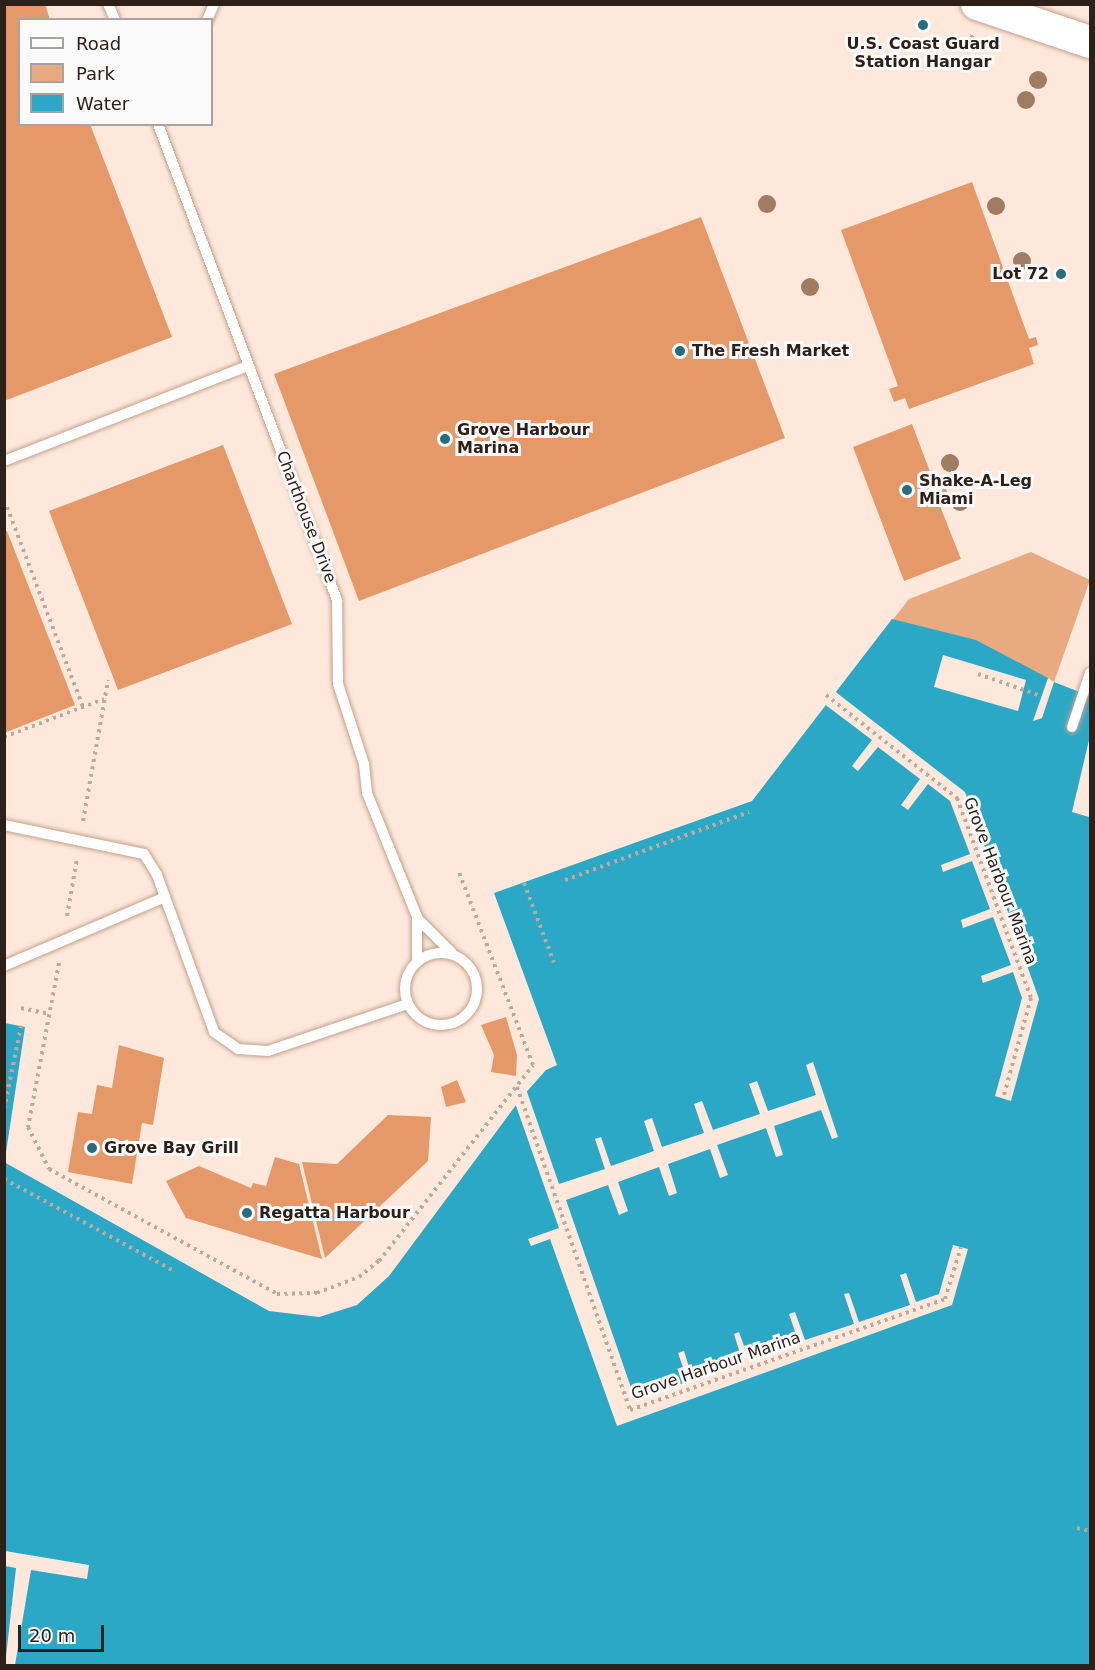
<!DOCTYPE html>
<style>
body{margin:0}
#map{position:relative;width:1095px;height:1670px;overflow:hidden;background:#fee8db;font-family:"DejaVu Sans",sans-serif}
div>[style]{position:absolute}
.green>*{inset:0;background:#e9aa82}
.water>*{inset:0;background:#2ca8c7}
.pier>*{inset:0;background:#fee8db}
.building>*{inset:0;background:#e69968}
.path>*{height:4px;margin-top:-2px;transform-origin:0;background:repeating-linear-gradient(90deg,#bdaa9e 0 3px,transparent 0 7.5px)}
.roads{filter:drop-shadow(0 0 2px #c2a18c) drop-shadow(0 0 2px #c2a18c)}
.lane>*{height:10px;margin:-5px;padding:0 5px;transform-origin:5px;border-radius:5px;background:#fff}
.lane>.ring{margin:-5px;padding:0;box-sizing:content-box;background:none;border:10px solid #fff;border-radius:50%}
.secondary>*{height:32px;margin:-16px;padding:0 16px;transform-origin:16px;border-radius:16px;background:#fff}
.trees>*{width:18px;height:18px;margin:-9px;border-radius:50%;background:#a07c63}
.dots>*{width:16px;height:16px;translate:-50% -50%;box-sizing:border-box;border:3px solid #fafafa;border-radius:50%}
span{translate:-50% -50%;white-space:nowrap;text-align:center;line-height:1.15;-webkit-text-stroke:6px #fafafa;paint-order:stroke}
.poi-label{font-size:16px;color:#2d2018;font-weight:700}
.right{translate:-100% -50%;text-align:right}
.left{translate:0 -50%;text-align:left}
.street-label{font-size:16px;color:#2d2018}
.frame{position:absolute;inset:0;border:6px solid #2d2018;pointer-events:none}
.legend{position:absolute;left:18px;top:18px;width:195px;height:108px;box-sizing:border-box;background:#fafafa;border:2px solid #a8a3a0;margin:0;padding:8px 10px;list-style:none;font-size:18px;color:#2d2018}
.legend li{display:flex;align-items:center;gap:12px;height:30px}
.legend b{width:30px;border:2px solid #a8a3a0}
.scale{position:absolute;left:18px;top:1625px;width:86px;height:27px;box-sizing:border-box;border:3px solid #2d2018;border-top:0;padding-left:8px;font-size:18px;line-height:21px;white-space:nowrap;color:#2d2018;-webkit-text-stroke:4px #fafafa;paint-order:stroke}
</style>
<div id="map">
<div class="green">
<i style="clip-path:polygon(1031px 552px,1090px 580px,1054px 682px,1048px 678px,1045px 685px,880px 636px,909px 599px)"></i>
</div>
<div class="water">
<i style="clip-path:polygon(892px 619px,976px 640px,1048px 678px,1033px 721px,1042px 718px,1054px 682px,1090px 696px,1090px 1665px,5px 1665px,4px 1162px,269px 1311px,319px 1317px,357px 1305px,389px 1276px,522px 1097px,546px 1070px,557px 1065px,494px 893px,752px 801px)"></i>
<i style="clip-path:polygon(5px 1023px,25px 1027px,5px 1159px,4px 1023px)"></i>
</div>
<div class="pier">
<i style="clip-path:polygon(943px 655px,1026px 680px,1018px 711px,934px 687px)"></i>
<i style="clip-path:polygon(833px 690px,965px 792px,1039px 999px,1011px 1101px,995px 1096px,1022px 998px,1013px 972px,983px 983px,981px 976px,1011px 965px,993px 917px,963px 928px,961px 920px,990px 909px,972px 861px,943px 872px,941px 865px,970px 854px,950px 801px,928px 784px,908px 810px,901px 805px,920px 779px,878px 747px,858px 771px,852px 766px,872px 740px,823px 703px)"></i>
<i style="clip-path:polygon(1090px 736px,1090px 812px,1089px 817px,1072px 812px)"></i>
<i style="clip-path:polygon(813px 1062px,838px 1137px,832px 1139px,821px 1110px,774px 1126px,783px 1155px,776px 1157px,766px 1128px,717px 1145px,728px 1175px,720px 1178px,710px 1149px,668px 1164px,677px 1193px,669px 1196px,659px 1167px,618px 1182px,628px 1211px,619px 1215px,608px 1185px,566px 1200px,635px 1399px,688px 1382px,678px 1353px,684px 1351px,693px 1380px,743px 1363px,734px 1334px,739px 1332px,749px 1360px,799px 1343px,789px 1314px,795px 1312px,805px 1340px,854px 1324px,844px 1294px,849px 1293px,859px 1322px,910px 1305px,900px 1275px,906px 1273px,916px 1302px,939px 1294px,953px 1245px,968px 1249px,952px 1305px,617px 1426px,550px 1239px,531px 1246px,528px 1239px,559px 1228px,515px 1103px,526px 1089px,559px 1184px,605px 1169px,595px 1139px,601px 1137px,611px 1166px,654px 1151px,644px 1121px,652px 1118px,662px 1147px,704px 1133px,694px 1104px,702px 1101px,713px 1130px,760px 1114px,749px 1084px,757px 1081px,768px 1111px,816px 1095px,806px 1065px)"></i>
<i style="clip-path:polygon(5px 1551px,89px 1565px,87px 1579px,31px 1570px,15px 1665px,5px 1665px,16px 1568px,5px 1566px)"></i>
</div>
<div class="building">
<i style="clip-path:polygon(4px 4px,45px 4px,50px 20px,20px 20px,20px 124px,90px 124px,172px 337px,4px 401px)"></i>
<i style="clip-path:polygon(972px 182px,1029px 339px,1036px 337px,1038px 345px,1029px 348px,1034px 364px,909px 409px,905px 398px,894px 402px,889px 389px,898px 386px,841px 230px)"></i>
<i style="clip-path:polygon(701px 217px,785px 438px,359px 601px,274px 374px)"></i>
<i style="clip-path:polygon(912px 424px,932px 477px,940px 474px,951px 502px,940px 506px,961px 559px,904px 581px,853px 447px)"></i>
<i style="clip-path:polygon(223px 445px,292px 624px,118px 690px,49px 511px)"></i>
<i style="clip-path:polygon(7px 531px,75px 705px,4px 733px,4px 532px)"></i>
<i style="clip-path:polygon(506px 1017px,517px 1055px,516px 1076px,491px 1072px,494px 1055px,481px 1025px)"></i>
<i style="clip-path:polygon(119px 1045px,164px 1058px,153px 1125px,142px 1123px,132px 1184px,68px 1172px,78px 1112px,92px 1114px,97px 1085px,112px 1088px)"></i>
<i style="clip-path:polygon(457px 1080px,466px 1102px,446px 1107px,441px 1087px)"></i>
<i style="clip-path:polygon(388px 1115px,431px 1117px,428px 1161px,325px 1258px,302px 1162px,337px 1164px)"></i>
<i style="clip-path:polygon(275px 1157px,299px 1164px,322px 1259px,186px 1218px,166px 1181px,199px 1166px,251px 1188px,253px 1183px,266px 1186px)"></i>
</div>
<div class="path">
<i style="left:966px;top:52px;width:19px;rotate:-69deg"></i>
<i style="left:7px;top:507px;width:214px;rotate:69.2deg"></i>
<i style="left:978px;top:674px;width:67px;rotate:19.2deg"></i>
<i style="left:826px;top:695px;width:167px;rotate:38.2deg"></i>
<i style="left:957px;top:798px;width:213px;rotate:69.7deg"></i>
<i style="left:1031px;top:998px;width:104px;rotate:105.6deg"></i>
<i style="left:4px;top:737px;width:107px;rotate:-20.8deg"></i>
<i style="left:83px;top:821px;width:143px;rotate:-79.9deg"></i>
<i style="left:565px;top:880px;width:196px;rotate:-20.3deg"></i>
<i style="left:524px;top:883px;width:85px;rotate:69.4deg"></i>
<i style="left:67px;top:916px;width:58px;rotate:-80deg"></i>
<i style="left:59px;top:963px;width:167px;rotate:100.7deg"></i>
<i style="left:28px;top:1127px;width:47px;rotate:63.4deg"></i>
<i style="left:49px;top:1169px;width:260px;rotate:28.7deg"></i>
<i style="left:277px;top:1294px;width:40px;rotate:-1.4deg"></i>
<i style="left:317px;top:1293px;width:45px;rotate:-20.9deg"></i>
<i style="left:359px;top:1277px;width:26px;rotate:-39deg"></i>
<i style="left:379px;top:1261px;width:249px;rotate:-51.8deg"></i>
<i style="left:533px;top:1065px;width:207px;rotate:-111deg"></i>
<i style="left:21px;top:1008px;width:30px;rotate:12deg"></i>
<i style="left:517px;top:1087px;width:342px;rotate:70.7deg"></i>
<i style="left:630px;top:1410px;width:334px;rotate:-19.4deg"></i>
<i style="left:945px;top:1299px;width:54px;rotate:-72.9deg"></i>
<i style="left:4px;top:1109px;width:85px;rotate:-78.4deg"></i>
<i style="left:4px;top:1179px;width:193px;rotate:28.4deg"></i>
<i style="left:1077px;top:1528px;width:13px;rotate:13deg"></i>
</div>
<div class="roads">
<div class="lane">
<i style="left:108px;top:4px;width:17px;rotate:66deg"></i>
<i style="left:207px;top:20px;width:17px;rotate:-66deg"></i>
<i style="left:158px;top:124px;width:509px;rotate:69.39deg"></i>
<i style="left:337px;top:600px;width:84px;rotate:89.3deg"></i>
<i style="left:338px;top:684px;width:84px;rotate:72deg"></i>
<i style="left:364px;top:764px;width:29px;rotate:84deg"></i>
<i style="left:367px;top:793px;width:134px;rotate:68deg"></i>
<i style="left:417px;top:917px;width:45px;rotate:90deg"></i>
<i style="left:4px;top:461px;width:262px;rotate:-21.3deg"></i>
<i style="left:1072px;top:727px;width:57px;rotate:-71.6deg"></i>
<i style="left:4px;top:825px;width:143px;rotate:11.7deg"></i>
<i style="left:144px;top:854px;width:25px;rotate:58deg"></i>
<i style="left:157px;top:875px;width:167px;rotate:70deg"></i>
<i style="left:214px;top:1032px;width:29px;rotate:35deg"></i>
<i style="left:238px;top:1049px;width:30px;rotate:4deg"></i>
<i style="left:268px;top:1051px;width:148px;rotate:-18.6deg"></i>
<i style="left:417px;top:918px;width:49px;rotate:45deg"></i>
<i class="ring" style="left:405px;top:953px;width:62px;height:62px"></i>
<i style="left:4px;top:966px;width:175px;rotate:-23.2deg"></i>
</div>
<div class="secondary">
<i style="left:977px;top:4px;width:119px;rotate:18.6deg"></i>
</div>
</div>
<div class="trees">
<i style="left:1038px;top:80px"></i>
<i style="left:1026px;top:100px"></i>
<i style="left:767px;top:204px"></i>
<i style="left:996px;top:206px"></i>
<i style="left:1022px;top:261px"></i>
<i style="left:810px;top:287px"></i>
<i style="left:950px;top:463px"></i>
<i style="left:960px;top:502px"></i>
</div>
<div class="dots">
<i style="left:923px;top:25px;background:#296c7e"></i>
<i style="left:1061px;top:274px;background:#296c7e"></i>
<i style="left:680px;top:351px;background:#296c7e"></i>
<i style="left:445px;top:439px;background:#296c7e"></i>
<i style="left:907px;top:490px;background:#296c7e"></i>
<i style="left:92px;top:1148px;background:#296c7e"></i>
<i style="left:247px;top:1213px;background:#296c7e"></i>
</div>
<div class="poi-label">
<span style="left:923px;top:53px">U.S. Coast Guard<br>Station Hangar</span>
<span class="right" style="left:1049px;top:274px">Lot 72</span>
<span class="left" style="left:692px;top:351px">The Fresh Market</span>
<span class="left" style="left:457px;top:439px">Grove Harbour<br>Marina</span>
<span class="left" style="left:919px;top:490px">Shake-A-Leg<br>Miami</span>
<span class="left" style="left:104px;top:1148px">Grove Bay Grill</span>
<span class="left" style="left:259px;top:1213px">Regatta Harbour</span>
</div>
<div class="street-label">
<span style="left:306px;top:517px;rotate:69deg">Charthouse Drive</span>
<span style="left:1000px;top:881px;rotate:69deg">Grove Harbour Marina</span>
<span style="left:716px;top:1366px;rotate:-19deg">Grove Harbour Marina</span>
</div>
<div class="frame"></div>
<ul class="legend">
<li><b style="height:8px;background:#fff"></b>Road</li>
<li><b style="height:16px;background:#e9aa82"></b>Park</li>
<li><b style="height:16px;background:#2ca8c7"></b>Water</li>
</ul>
<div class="scale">20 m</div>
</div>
